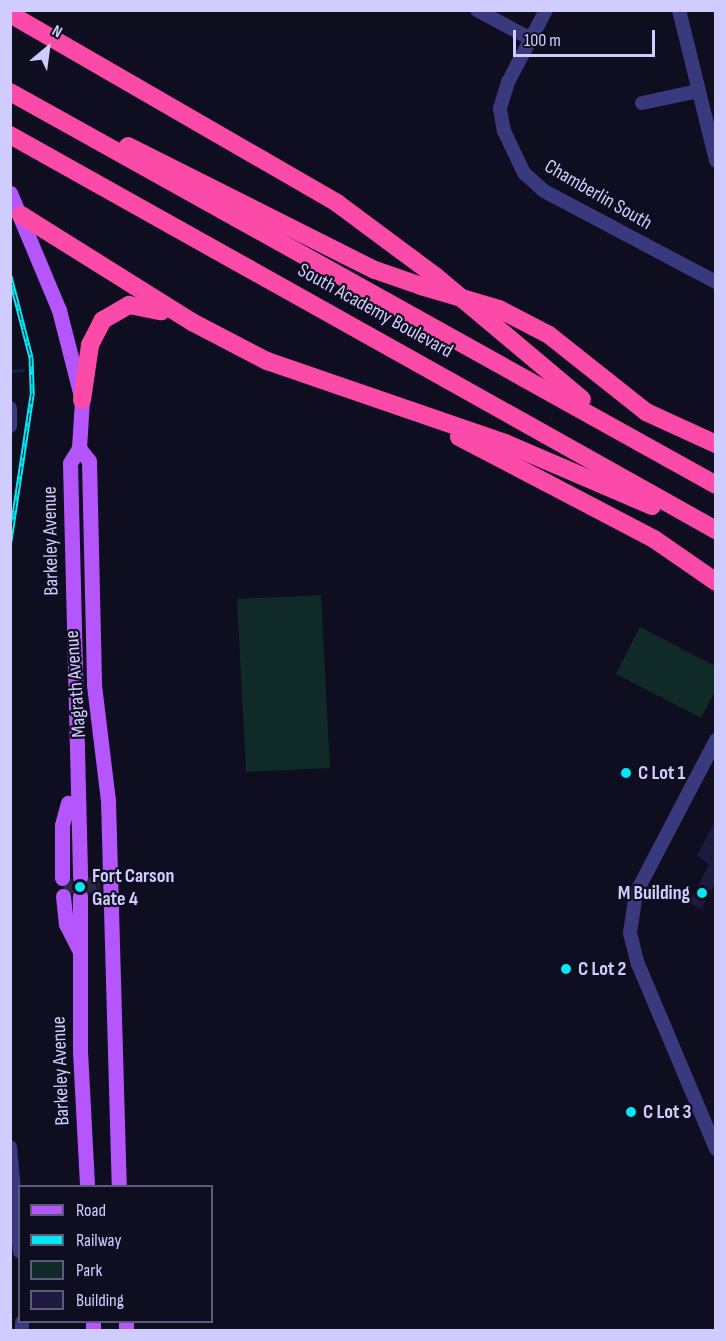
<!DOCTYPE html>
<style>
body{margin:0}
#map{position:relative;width:726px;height:1341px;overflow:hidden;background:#0f0d20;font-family:"Sofia Sans Condensed",sans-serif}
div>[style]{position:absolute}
.green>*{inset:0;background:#102a27}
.stream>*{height:3px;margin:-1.5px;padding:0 1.5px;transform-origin:1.5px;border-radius:1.5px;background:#0d2544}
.building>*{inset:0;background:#1f1940}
.major-tunnel>*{height:15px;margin-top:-7.5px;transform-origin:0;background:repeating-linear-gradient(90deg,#2c2a41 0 15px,transparent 0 23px)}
.minor>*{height:14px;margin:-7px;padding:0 7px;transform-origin:7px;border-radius:7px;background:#393a7e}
.major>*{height:15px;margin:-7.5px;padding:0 7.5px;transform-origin:7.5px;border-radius:7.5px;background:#b555fc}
.highway>*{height:18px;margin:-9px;padding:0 9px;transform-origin:9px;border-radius:9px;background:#fc4aa9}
.rail>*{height:5px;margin-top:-2.5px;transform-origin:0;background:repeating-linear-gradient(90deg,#0f0d20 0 9px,#04e8f3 0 18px);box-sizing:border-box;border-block:2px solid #04e8f3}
.highway-bridge>*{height:18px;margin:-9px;padding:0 9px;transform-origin:9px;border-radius:9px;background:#fc4aa9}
.dots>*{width:16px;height:16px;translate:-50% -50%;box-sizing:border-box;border:3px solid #0f0d20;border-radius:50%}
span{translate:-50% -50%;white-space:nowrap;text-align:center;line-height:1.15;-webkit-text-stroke:4.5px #0f0d20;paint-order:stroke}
.street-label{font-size:20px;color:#d0cdfe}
.poi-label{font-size:20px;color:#d0cdfe;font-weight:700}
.left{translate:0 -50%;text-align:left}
.right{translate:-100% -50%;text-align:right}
.frame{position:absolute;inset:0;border:12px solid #d0cdfe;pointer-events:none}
.legend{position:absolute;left:18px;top:1185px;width:195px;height:138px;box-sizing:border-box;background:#0f0d20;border:2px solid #5c5a79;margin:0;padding:8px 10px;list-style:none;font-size:18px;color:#d0cdfe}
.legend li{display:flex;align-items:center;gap:12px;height:30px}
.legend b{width:30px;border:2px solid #5c5a79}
.north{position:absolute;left:18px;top:18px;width:60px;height:60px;-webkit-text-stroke:4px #0f0d20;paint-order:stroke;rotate:29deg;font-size:16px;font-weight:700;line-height:24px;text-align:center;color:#d0cdfe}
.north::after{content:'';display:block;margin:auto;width:21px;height:27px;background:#d0cdfe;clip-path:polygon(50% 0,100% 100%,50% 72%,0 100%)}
.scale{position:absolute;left:513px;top:30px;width:142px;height:27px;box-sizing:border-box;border:3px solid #d0cdfe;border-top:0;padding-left:8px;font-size:18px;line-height:21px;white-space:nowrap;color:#d0cdfe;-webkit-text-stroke:4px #0f0d20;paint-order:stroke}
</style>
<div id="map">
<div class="green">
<i style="clip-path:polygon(321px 595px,330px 768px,246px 772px,237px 599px)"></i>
<i style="clip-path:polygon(640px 627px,715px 666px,715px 691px,701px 718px,616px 674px)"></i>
</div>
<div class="stream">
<i style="left:10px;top:371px;width:13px;rotate:-4deg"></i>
</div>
<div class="building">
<i style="clip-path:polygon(716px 820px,716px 882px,701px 909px,689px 903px,709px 865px,697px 855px)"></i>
<i style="clip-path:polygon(90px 877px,100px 877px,101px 895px,90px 895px,81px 887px)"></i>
</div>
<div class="major-tunnel">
<i style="left:88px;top:877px;width:18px;rotate:87deg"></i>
<i style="left:71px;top:878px;width:18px;rotate:90deg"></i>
</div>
<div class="minor">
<i style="left:477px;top:10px;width:61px;rotate:28.2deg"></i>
<i style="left:546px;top:10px;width:81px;rotate:117.8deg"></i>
<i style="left:508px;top:82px;width:28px;rotate:107deg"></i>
<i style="left:500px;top:109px;width:22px;rotate:80deg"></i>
<i style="left:504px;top:131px;width:47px;rotate:64.5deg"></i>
<i style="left:524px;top:173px;width:27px;rotate:42deg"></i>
<i style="left:544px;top:191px;width:195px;rotate:27.9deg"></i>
<i style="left:679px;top:10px;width:155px;rotate:76.2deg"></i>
<i style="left:642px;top:103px;width:57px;rotate:-12.1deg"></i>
<i style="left:10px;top:408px;width:18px;rotate:90deg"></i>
<i style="left:716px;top:740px;width:173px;rotate:117.6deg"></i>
<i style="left:636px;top:893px;width:40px;rotate:98.5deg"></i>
<i style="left:630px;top:933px;width:32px;rotate:76deg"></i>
<i style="left:638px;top:964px;width:201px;rotate:67.1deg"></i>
<i style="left:10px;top:1147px;width:105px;rotate:84.6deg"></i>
<i style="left:22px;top:1322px;width:8px;rotate:90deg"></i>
</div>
<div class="major">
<i style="left:10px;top:193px;width:127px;rotate:67.3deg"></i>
<i style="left:59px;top:310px;width:93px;rotate:75.7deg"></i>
<i style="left:82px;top:400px;width:48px;rotate:93.6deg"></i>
<i style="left:79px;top:448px;width:16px;rotate:52deg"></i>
<i style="left:89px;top:461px;width:224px;rotate:88.7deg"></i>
<i style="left:94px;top:685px;width:117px;rotate:83.1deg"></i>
<i style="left:108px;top:801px;width:385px;rotate:88.4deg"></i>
<i style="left:79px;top:448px;width:17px;rotate:121deg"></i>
<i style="left:70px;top:463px;width:414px;rotate:88.6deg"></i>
<i style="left:62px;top:878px;width:53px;rotate:-90deg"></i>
<i style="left:62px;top:825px;width:23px;rotate:-75deg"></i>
<i style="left:63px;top:896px;width:28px;rotate:84deg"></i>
<i style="left:66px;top:924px;width:29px;rotate:63deg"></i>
<i style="left:80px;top:896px;width:155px;rotate:90deg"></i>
<i style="left:80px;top:1051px;width:135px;rotate:87deg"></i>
<i style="left:93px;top:1322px;width:8px;rotate:90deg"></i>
<i style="left:126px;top:1322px;width:8px;rotate:90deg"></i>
</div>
<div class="highway">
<i style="left:10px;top:14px;width:378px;rotate:30deg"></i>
<i style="left:337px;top:203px;width:121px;rotate:36.6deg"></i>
<i style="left:434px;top:275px;width:193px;rotate:40deg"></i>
<i style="left:10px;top:92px;width:808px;rotate:29.1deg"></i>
<i style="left:10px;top:135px;width:809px;rotate:29.23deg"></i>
<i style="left:128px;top:146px;width:276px;rotate:26.7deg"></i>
<i style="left:375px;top:270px;width:49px;rotate:19.2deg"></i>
<i style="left:21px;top:215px;width:202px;rotate:32deg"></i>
<i style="left:192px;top:322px;width:85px;rotate:27.5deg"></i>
<i style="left:267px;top:361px;width:252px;rotate:19deg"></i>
<i style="left:505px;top:443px;width:160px;rotate:23.2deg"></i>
<i style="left:499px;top:309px;width:56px;rotate:27.5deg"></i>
<i style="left:549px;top:335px;width:124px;rotate:38.4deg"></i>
<i style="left:646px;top:412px;width:77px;rotate:24.6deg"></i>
<i style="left:82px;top:400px;width:56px;rotate:-81.7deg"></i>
<i style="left:90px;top:345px;width:28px;rotate:-63deg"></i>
<i style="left:103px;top:320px;width:30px;rotate:-30deg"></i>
<i style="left:129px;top:305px;width:33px;rotate:11deg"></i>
<i style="left:459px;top:437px;width:220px;rotate:27.6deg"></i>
<i style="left:654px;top:539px;width:75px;rotate:34.7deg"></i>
</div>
<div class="rail">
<i style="left:10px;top:276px;width:84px;rotate:75.5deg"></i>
<i style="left:31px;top:357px;width:38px;rotate:88deg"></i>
<i style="left:32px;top:395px;width:148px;rotate:98.6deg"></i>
</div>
<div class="highway-bridge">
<i style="left:421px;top:286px;width:81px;rotate:16.4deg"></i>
</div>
<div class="dots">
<i style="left:626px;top:773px;background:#04e8f3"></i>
<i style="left:80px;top:887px;background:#04e8f3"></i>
<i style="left:702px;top:893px;background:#04e8f3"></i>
<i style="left:566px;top:969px;background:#04e8f3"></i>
<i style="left:631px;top:1112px;background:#04e8f3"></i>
</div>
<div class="street-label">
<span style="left:598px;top:195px;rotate:30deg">Chamberlin South</span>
<span style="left:375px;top:311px;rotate:29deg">South Academy Boulevard</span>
<span style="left:51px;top:541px;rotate:-91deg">Barkeley Avenue</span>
<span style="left:76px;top:684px;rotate:-94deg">Magrath Avenue</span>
<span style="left:61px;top:1071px;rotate:-92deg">Barkeley Avenue</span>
</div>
<div class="poi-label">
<span class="left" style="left:638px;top:773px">C Lot 1</span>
<span class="left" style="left:92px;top:888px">Fort Carson<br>Gate 4</span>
<span class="right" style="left:690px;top:893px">M Building</span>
<span class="left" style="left:578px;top:969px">C Lot 2</span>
<span class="left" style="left:643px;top:1112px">C Lot 3</span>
</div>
<div class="frame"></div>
<ul class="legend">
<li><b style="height:8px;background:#b555fc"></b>Road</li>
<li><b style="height:8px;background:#04e8f3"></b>Railway</li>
<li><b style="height:16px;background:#102a27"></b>Park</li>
<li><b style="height:16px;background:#1f1940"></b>Building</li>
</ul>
<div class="north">N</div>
<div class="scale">100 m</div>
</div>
